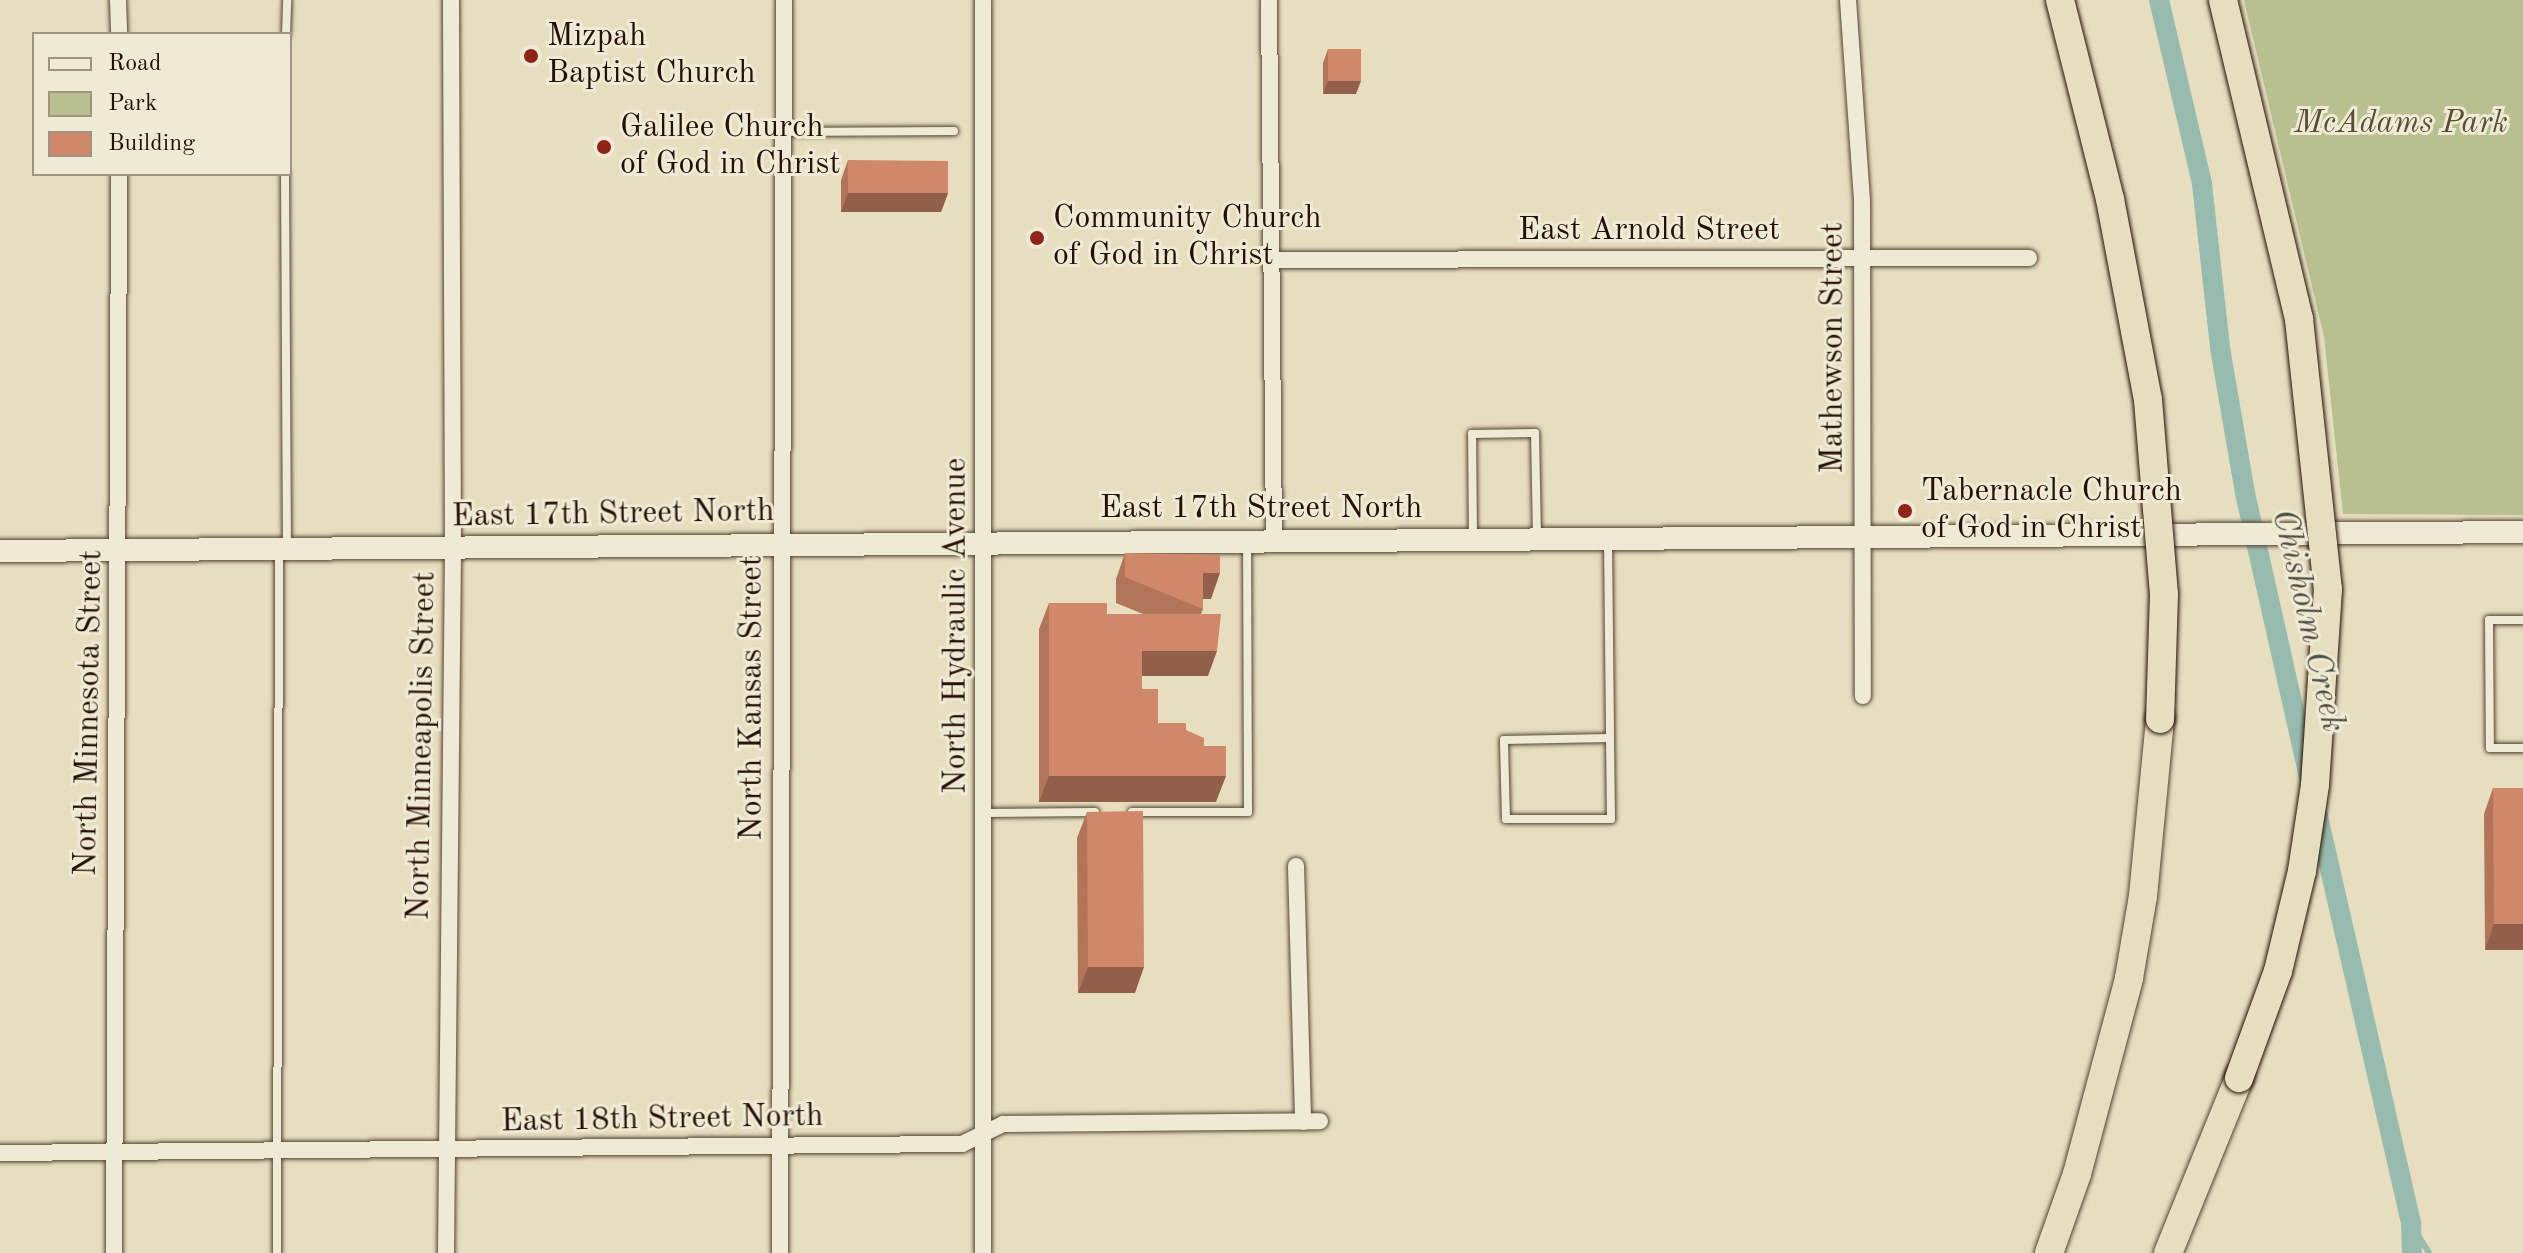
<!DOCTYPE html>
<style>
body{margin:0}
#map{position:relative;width:2523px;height:1253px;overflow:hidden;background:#e7dec0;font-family:"Old Standard TT",serif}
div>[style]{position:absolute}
.green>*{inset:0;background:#b8c090}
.stream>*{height:6px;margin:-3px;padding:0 3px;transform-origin:3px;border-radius:3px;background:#97bcaf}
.canal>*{height:20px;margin:-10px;padding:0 10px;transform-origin:10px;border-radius:10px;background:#97bcaf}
.roads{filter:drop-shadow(0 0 2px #564432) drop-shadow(0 0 2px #564432)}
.lane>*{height:8px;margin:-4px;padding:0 4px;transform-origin:4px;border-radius:4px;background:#efead6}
.street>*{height:16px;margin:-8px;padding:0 8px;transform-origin:8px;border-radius:8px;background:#efead6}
.secondary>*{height:22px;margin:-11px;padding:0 11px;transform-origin:11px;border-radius:11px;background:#efead6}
.highway>*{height:28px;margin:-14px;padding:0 14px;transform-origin:14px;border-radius:14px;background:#e7dec0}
.bridges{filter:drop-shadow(0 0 2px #261003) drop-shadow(0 0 2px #261003)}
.highway-bridge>*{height:28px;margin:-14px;padding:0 14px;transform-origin:14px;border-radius:14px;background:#e7dec0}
.wall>*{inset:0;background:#b2755a}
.shaded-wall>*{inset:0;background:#915f4a}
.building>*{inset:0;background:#cf8869}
.dots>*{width:22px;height:22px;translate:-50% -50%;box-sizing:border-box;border:4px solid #efead6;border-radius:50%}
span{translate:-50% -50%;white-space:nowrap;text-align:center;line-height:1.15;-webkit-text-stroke:6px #efead6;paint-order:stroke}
.poi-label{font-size:32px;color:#261003}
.left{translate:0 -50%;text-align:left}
.park-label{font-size:32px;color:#594e34;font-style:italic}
.street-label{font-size:32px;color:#261003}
.water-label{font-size:34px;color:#4e4c3f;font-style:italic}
.legend{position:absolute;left:32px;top:32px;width:260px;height:144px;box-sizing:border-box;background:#efead6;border:2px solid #9f9382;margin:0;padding:10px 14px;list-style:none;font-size:24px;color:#261003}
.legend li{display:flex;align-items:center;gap:16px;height:40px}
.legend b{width:40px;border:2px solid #9f9382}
</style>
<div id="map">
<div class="green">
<i style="clip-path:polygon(2244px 0,2523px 0,2523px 515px,2343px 514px,2324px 337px)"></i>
</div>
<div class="stream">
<i style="left:2411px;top:1224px;width:34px;rotate:58deg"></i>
</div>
<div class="canal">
<i style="left:2159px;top:0;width:189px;rotate:76.8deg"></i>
<i style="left:2202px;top:184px;width:165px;rotate:83.7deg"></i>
<i style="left:2220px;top:348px;width:147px;rotate:80.2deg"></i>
<i style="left:2245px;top:493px;width:290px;rotate:77.3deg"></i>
<i style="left:2316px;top:808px;width:427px;rotate:77.1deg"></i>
<i style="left:2411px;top:1224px;width:29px;rotate:88deg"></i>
</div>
<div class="roads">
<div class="lane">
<i style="left:286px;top:34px;width:34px;rotate:-88deg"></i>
<i style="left:784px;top:132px;width:170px;rotate:-0.3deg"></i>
<i style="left:285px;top:174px;width:371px;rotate:89.7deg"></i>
<i style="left:1473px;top:540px;width:106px;rotate:-90.5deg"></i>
<i style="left:1472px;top:434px;width:63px;rotate:-0.9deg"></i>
<i style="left:1535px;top:433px;width:103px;rotate:88.9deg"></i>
<i style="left:1608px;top:540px;width:198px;rotate:89.4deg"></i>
<i style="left:1610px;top:738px;width:81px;rotate:89.3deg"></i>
<i style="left:1611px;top:819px;width:105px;rotate:180deg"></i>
<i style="left:1506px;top:819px;width:79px;rotate:-91.5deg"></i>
<i style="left:1504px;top:740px;width:106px;rotate:-1.1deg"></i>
<i style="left:2523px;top:620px;width:34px;rotate:180deg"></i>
<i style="left:2489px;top:620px;width:128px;rotate:89.6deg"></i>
<i style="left:2490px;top:748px;width:33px"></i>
<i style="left:1132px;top:812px;width:116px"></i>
<i style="left:1248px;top:812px;width:270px;rotate:-90.2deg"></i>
<i style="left:985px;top:813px;width:110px;rotate:-0.5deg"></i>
<i style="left:277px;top:1253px;width:703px;rotate:-89.84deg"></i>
</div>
<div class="street">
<i style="left:118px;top:0;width:34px;rotate:88deg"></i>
<i style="left:983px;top:0;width:1253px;rotate:90deg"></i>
<i style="left:1269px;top:0;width:541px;rotate:89.47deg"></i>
<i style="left:1848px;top:0;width:202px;rotate:86deg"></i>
<i style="left:1862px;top:202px;width:494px;rotate:89.9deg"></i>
<i style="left:1270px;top:260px;width:759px;rotate:-0.15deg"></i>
<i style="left:1296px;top:866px;width:256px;rotate:88.4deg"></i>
<i style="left:0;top:1153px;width:962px;rotate:-0.54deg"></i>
<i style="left:962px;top:1144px;width:46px;rotate:-26deg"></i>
<i style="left:1003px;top:1124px;width:317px;rotate:-0.5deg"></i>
<i style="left:114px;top:1253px;width:1079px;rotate:-89.73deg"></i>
<i style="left:446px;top:1253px;width:703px;rotate:-89.43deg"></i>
<i style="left:453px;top:550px;width:550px;rotate:-90.21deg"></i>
<i style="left:780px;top:1253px;width:1253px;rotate:-89.82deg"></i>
</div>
<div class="secondary">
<i style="left:0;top:551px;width:2523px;rotate:-0.43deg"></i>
</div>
<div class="highway">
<i style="left:2049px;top:1253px;width:84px;rotate:-70.5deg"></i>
<i style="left:2077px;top:1174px;width:203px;rotate:-75.1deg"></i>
<i style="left:2129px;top:978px;width:83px;rotate:-80.3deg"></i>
<i style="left:2143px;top:896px;width:178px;rotate:-84.5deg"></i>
<i style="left:2168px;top:1253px;width:189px;rotate:-67.9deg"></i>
</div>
</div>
<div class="bridges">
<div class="highway-bridge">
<i style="left:2060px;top:0;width:205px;rotate:75.9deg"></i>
<i style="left:2110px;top:199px;width:205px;rotate:79.3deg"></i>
<i style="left:2148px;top:400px;width:195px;rotate:85.3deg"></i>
<i style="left:2164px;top:594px;width:125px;rotate:91.8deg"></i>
<i style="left:2223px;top:0;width:328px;rotate:76.6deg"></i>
<i style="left:2299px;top:319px;width:272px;rotate:83.9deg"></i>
<i style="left:2328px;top:589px;width:196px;rotate:93.8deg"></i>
<i style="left:2315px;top:785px;width:87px;rotate:98.6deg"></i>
<i style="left:2302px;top:871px;width:103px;rotate:103.5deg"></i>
<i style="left:2278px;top:971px;width:114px;rotate:110deg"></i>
</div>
</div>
<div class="wall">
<i style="clip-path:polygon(1328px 49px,1356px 94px,1323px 94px,1323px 63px)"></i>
<i style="clip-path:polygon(848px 160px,948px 193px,941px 212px,841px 212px,841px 180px)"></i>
<i style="clip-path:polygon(1125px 553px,1211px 599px,1203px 599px,1203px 609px,1201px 614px,1208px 676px,1142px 676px,1142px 689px,1158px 723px,1186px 730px,1204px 746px,1216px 802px,1039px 802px,1039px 629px,1049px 603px,1107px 614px,1143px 614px,1116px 603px,1116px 579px)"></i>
<i style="clip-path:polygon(2493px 788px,2523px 950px,2485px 950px,2484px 814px)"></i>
<i style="clip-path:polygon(1087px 812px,1135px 993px,1078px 993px,1077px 838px)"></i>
</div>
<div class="shaded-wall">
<i style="clip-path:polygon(1328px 81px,1361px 81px,1356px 94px,1323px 94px)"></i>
<i style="clip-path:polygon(848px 193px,948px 193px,941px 212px,841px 212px)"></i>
<i style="clip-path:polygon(1203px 573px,1220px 573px,1211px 599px,1194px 599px)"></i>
<i style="clip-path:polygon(1142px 651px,1217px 651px,1208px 676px,1132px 676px)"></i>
<i style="clip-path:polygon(1049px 776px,1226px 776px,1216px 802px,1039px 802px)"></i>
<i style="clip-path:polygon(2494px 924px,2523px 924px,2523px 950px,2485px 950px)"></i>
<i style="clip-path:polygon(1088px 967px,1144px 967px,1135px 993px,1078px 993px)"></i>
</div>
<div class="building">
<i style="clip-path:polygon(1328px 49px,1361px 49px,1361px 81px,1328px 81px)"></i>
<i style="clip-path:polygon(848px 160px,948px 161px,948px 193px,848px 193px)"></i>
<i style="clip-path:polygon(1125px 553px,1220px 555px,1220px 573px,1203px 573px,1203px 609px,1125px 577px)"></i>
<i style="clip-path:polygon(1049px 603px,1107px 603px,1107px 614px,1221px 614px,1217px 651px,1142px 651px,1142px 689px,1158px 689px,1158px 723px,1186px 723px,1186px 730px,1204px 738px,1204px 746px,1226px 746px,1226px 776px,1049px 776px)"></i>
<i style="clip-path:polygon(2493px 788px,2523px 788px,2523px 924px,2494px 924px)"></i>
<i style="clip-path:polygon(1143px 811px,1144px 967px,1088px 967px,1087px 812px)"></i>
</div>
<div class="dots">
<i style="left:531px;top:56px;background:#8f2418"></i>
<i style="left:604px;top:147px;background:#8f2418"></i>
<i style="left:1037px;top:238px;background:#8f2418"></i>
<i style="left:1905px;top:511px;background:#8f2418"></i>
</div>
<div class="poi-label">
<span class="left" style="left:547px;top:56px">Mizpah<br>Baptist Church</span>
<span class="left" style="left:620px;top:147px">Galilee Church<br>of God in Christ</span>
<span class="left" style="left:1053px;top:238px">Community Church<br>of God in Christ</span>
<span class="left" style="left:1921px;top:511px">Tabernacle Church<br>of God in Christ</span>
</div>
<div class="park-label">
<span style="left:2401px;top:124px">McAdams Park</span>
</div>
<div class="street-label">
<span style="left:1649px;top:231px">East Arnold Street</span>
<span style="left:1834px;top:348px;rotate:-90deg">Mathewson Street</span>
<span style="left:1261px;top:509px">East 17th Street North</span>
<span style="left:613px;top:515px;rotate:-1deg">East 17th Street North</span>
<span style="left:957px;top:626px;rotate:-90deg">North Hydraulic Avenue</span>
<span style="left:753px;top:698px;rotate:-90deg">North Kansas Street</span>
<span style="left:90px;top:713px;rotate:-89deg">North Minnesota Street</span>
<span style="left:423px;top:746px;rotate:-89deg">North Minneapolis Street</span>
<span style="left:662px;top:1120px;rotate:-1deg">East 18th Street North</span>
</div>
<div class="water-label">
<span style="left:2307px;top:621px;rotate:77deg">Chisholm Creek</span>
</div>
<ul class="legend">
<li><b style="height:10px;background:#efead6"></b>Road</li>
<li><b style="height:22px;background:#b8c090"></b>Park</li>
<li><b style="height:22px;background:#cf8869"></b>Building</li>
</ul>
</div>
